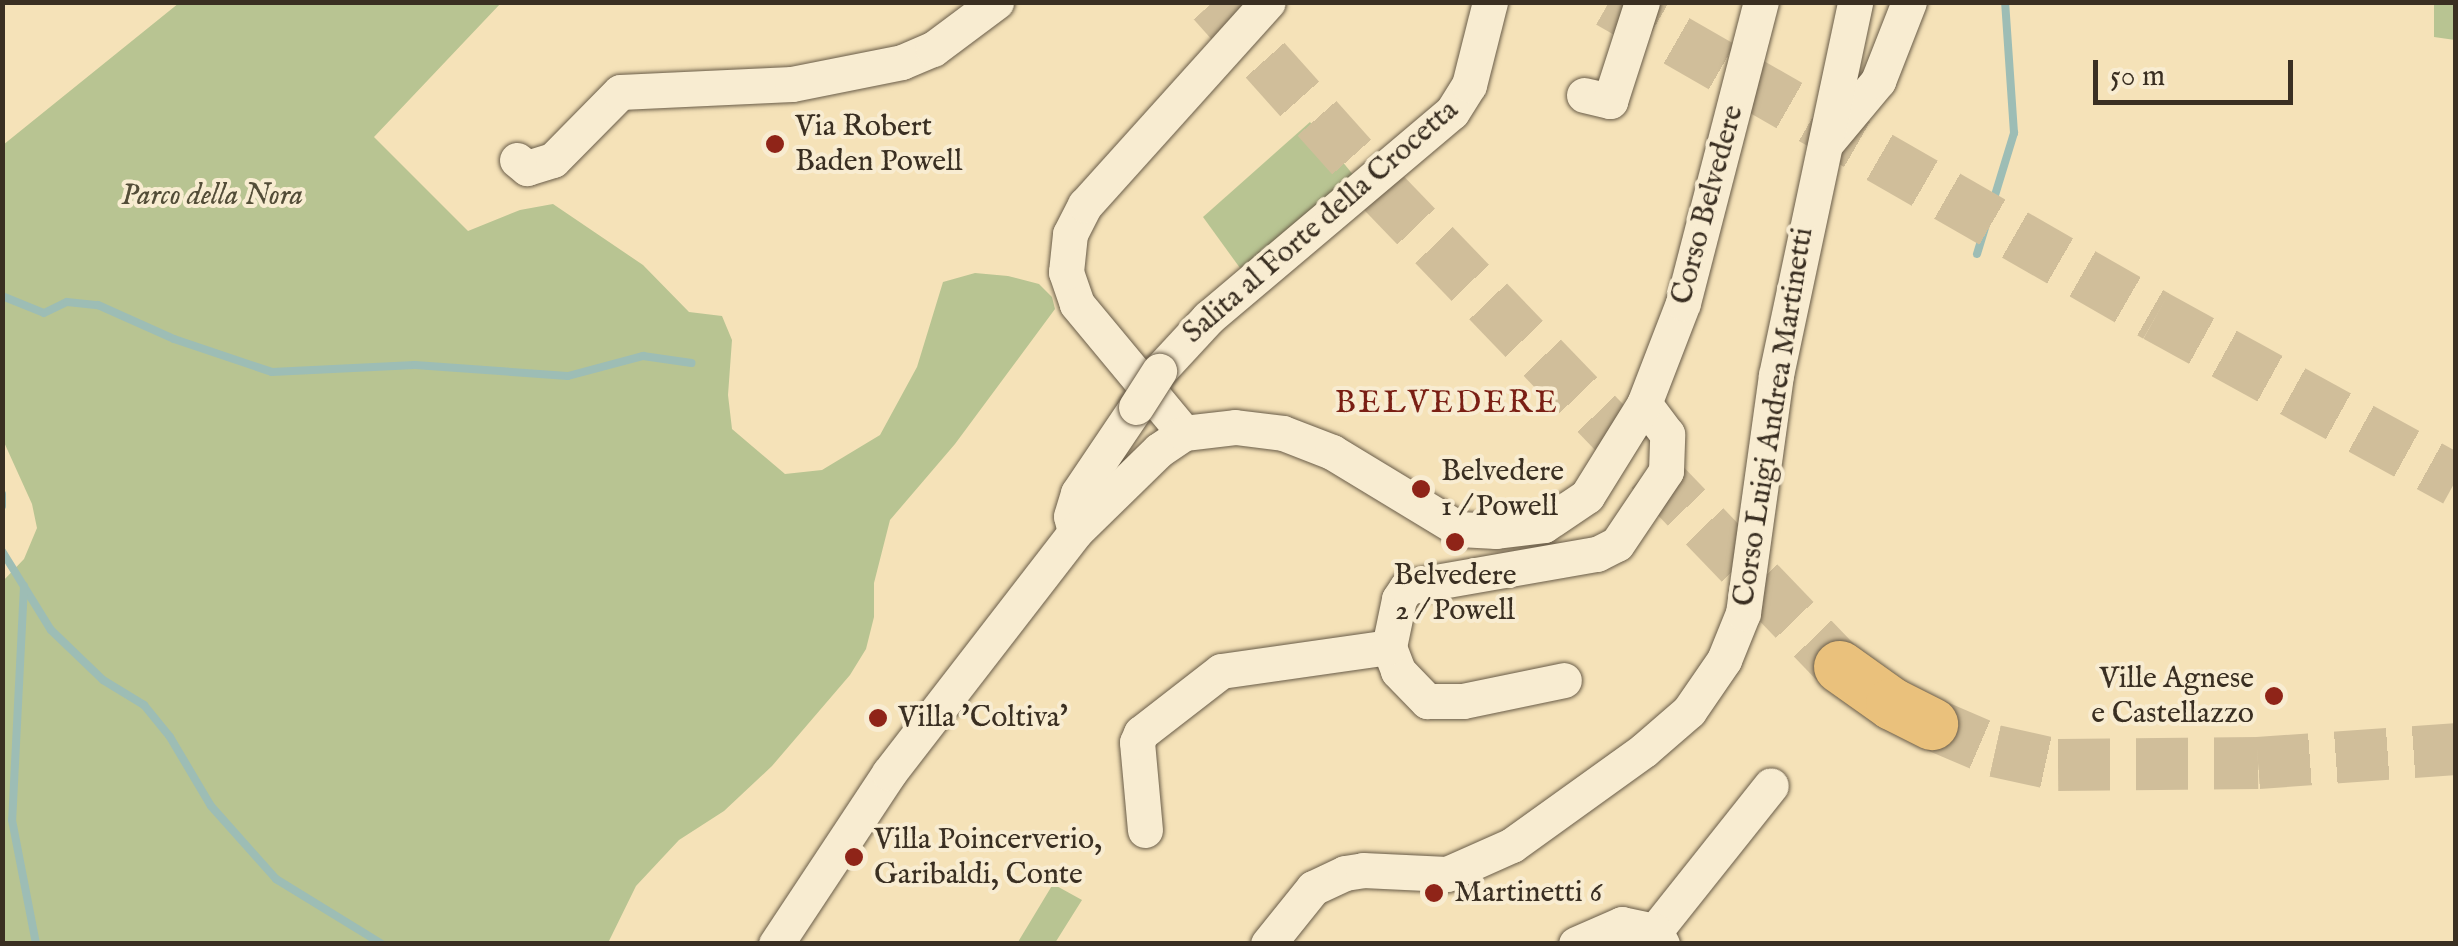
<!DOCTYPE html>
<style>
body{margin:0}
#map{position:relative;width:2458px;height:946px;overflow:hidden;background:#f5e2b8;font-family:"IM FELL English",serif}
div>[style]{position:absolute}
.green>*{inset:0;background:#b8c492}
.stream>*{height:8px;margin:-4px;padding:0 4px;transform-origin:4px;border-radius:4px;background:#9dbdb5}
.highway-tunnel>*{height:52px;margin-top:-26px;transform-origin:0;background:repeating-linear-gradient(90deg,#d0be9a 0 52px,transparent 0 78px)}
.roads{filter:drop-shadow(0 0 2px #695c48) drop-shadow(0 0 2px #695c48)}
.minor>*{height:35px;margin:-17.5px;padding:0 17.5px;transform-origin:17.5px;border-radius:17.5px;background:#f8ecd1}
.highway>*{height:52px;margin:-26px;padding:0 26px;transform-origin:26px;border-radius:26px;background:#eac17c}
.bridges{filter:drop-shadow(0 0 2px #695c48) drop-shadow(0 0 2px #695c48)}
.minor-bridge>*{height:35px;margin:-17.5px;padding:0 17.5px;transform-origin:17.5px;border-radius:17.5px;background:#f8ecd1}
.dots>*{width:28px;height:28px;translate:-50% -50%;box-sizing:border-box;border:5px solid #f8ecd1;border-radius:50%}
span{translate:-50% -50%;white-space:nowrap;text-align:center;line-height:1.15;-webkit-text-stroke:8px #f8ecd1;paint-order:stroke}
.poi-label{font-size:30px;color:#3a2f22}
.left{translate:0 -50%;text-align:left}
.right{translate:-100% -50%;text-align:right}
.park-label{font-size:30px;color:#534d38;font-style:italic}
.street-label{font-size:30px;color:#3a2f22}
.neighbourhood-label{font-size:32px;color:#7a1f14;letter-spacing:2.5px}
.frame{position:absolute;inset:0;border:5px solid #3a2f22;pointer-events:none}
.scale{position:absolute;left:2093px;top:60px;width:200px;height:45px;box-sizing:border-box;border:5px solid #3a2f22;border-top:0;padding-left:12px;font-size:30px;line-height:35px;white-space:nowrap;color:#3a2f22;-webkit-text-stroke:8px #f8ecd1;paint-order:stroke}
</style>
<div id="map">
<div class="green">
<i style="clip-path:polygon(179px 3px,501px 3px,374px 137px,468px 231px,520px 210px,553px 204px,643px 265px,689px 312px,722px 316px,732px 340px,728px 395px,732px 429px,785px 474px,822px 470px,880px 435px,917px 367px,943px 282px,975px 273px,1008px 276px,1039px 284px,1052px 297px,1055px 309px,955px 444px,890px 520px,874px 583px,874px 617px,866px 649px,850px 675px,772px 766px,724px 811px,679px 840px,636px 886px,608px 943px,3px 943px,3px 581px,24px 559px,37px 528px,32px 504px,3px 440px,3px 145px)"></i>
<i style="clip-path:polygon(2434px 3px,2455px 3px,2455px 40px,2434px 37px)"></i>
<i style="clip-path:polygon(1310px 122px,1359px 182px,1240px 268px,1203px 217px)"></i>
<i style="clip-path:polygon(1053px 884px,1082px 900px,1055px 943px,1008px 943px,1018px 942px)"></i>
</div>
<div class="stream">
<i style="left:1977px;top:254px;width:127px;rotate:-73deg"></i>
<i style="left:2014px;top:133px;width:131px;rotate:-93.9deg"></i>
<i style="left:2px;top:296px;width:45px;rotate:22deg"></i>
<i style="left:44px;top:313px;width:25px;rotate:-26deg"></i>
<i style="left:67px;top:302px;width:31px;rotate:6deg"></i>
<i style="left:98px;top:305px;width:83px;rotate:24.1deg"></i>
<i style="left:174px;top:339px;width:103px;rotate:18.6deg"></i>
<i style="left:272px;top:372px;width:143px;rotate:-2.8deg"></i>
<i style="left:415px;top:365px;width:153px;rotate:4.1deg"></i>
<i style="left:568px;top:376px;width:78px;rotate:-14.9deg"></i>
<i style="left:643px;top:356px;width:49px;rotate:8.3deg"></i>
<i style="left:2px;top:494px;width:12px;rotate:90deg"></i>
<i style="left:2px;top:551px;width:93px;rotate:58.2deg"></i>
<i style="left:51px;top:630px;width:72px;rotate:43.9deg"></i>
<i style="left:103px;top:680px;width:48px;rotate:31.4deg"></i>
<i style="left:144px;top:705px;width:41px;rotate:50.9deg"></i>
<i style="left:170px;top:737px;width:80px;rotate:59.3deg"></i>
<i style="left:211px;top:806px;width:98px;rotate:48.3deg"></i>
<i style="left:276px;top:879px;width:124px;rotate:31.5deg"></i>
<i style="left:24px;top:586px;width:234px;rotate:92.9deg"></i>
<i style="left:12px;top:820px;width:126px;rotate:79deg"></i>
</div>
<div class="highway-tunnel">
<i style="left:1213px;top:2px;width:251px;rotate:48.2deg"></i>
<i style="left:1380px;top:189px;width:663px;rotate:46.1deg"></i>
<i style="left:1609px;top:2px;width:631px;rotate:29.86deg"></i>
<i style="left:2156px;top:316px;width:342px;rotate:28.8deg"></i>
<i style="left:1932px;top:724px;width:69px;rotate:23.2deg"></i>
<i style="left:1995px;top:751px;width:65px;rotate:12.5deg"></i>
<i style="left:2058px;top:765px;width:200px;rotate:-0.6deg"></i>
<i style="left:2258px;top:763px;width:198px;rotate:-4deg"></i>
</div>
<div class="roads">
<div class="minor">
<i style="left:1584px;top:95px;width:27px;rotate:13deg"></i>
<i style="left:1610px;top:101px;width:104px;rotate:-72.1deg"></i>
<i style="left:1827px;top:142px;width:80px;rotate:-50.1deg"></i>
<i style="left:1878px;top:81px;width:85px;rotate:-68.6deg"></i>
<i style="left:517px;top:160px;width:13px;rotate:39deg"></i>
<i style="left:527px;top:168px;width:27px;rotate:-17deg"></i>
<i style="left:553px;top:160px;width:95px;rotate:-45.4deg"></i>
<i style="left:620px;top:92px;width:172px;rotate:-2.7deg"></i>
<i style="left:792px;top:84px;width:112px;rotate:-11.3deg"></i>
<i style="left:902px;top:62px;width:34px;rotate:-23deg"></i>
<i style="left:933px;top:49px;width:79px;rotate:-36.7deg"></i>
<i style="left:1159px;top:371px;width:72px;rotate:-47.2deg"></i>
<i style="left:1208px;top:318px;width:319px;rotate:-40.2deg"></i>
<i style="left:1452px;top:112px;width:32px;rotate:-58deg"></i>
<i style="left:1469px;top:85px;width:86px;rotate:-75.8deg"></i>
<i style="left:1184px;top:433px;width:168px;rotate:-129.7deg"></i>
<i style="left:1077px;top:304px;width:34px;rotate:-109deg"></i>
<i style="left:1066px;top:272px;width:38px;rotate:-84deg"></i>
<i style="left:1070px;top:234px;width:33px;rotate:-63deg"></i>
<i style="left:1085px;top:205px;width:273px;rotate:-48deg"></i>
<i style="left:1075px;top:532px;width:16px;rotate:-104deg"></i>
<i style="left:1071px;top:516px;width:24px;rotate:-73deg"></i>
<i style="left:1078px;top:493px;width:104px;rotate:-56deg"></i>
<i style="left:1389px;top:647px;width:26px;rotate:69deg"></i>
<i style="left:1398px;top:671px;width:42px;rotate:46deg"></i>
<i style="left:1427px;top:701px;width:36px"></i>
<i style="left:1463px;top:701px;width:103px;rotate:-11.7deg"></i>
<i style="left:1145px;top:830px;width:88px;rotate:-95.2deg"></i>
<i style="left:1137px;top:742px;width:10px;rotate:-66deg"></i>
<i style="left:1141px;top:733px;width:101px;rotate:-37.8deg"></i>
<i style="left:1221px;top:671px;width:170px;rotate:-8.1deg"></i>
<i style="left:1389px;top:647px;width:49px;rotate:-78.2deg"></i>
<i style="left:1399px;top:599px;width:14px;rotate:-56deg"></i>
<i style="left:1407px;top:587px;width:193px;rotate:-9.9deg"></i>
<i style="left:1597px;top:554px;width:22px;rotate:-27deg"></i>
<i style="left:1617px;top:544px;width:88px;rotate:-56.1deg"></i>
<i style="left:1666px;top:471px;width:37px;rotate:-88deg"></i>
<i style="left:1667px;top:434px;width:38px;rotate:-127deg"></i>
<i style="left:1655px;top:931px;width:186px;rotate:-51.5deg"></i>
<i style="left:776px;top:944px;width:205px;rotate:-56.5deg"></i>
<i style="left:889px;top:773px;width:304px;rotate:-52.3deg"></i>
<i style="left:1075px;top:532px;width:117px;rotate:-44.3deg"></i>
<i style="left:1159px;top:450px;width:30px;rotate:-34deg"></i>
<i style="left:1184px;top:433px;width:51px;rotate:-6.7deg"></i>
<i style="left:1235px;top:427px;width:48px;rotate:7.1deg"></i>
<i style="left:1283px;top:433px;width:53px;rotate:21.2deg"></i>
<i style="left:1332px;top:452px;width:149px;rotate:31.2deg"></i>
<i style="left:1459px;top:529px;width:37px;rotate:3deg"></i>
<i style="left:1496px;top:531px;width:48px;rotate:-7.1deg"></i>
<i style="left:1544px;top:525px;width:52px;rotate:-34deg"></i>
<i style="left:1587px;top:496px;width:108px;rotate:-58.2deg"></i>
<i style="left:1644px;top:404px;width:108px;rotate:-68.9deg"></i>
<i style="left:1683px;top:303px;width:311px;rotate:-75.5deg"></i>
<i style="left:1268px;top:944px;width:72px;rotate:-51.2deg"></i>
<i style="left:1313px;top:888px;width:35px;rotate:-25deg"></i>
<i style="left:1345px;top:873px;width:18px;rotate:-9deg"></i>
<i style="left:1363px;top:870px;width:84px;rotate:2.7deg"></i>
<i style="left:1447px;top:874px;width:71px;rotate:-24deg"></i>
<i style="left:1512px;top:845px;width:163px;rotate:-35.7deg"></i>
<i style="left:1644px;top:750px;width:60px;rotate:-40.9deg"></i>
<i style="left:1689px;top:711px;width:62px;rotate:-55.5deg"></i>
<i style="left:1724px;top:660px;width:51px;rotate:-68deg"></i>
<i style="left:1743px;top:613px;width:240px;rotate:-82.1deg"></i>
<i style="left:1776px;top:375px;width:381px;rotate:-78deg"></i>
<i style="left:1576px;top:944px;width:50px;rotate:-23.5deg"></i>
<i style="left:1622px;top:924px;width:34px;rotate:12deg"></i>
<i style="left:1655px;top:931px;width:15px;rotate:62deg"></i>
</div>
<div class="highway">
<i style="left:1840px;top:667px;width:64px;rotate:35.4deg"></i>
<i style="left:1892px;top:704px;width:45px;rotate:26.6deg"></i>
</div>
</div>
<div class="bridges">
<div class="minor-bridge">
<i style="left:1136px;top:407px;width:43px;rotate:-57.4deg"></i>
</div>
</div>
<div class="dots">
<i style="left:775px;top:144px;background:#8f2418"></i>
<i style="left:1421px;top:489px;background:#8f2418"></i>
<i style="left:1455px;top:542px;background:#8f2418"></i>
<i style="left:2274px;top:696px;background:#8f2418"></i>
<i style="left:878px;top:718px;background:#8f2418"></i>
<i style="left:854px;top:857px;background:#8f2418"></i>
<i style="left:1434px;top:893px;background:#8f2418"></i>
</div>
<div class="poi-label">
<span class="left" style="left:795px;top:144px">Via Robert<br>Baden Powell</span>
<span class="left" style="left:1441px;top:489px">Belvedere<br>1 / Powell</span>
<span style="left:1455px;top:593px">Belvedere<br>2 / Powell</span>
<span class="right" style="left:2254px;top:696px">Ville Agnese<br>e Castellazzo</span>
<span class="left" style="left:898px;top:718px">Villa 'Coltiva'</span>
<span class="left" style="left:874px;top:857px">Villa Poincerverio,<br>Garibaldi, Conte</span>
<span class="left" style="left:1454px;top:893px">Martinetti 6</span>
</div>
<div class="park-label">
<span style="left:212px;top:196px">Parco della Nora</span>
</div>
<div class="street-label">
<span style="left:1708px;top:205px;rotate:-75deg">Corso Belvedere</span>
<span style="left:1321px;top:222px;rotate:-41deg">Salita al Forte della Crocetta</span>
<span style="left:1774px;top:417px;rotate:-81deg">Corso Luigi Andrea Martinetti</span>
</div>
<div class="neighbourhood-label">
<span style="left:1447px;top:404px">BELVEDERE</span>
</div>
<div class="frame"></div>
<div class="scale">50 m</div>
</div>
